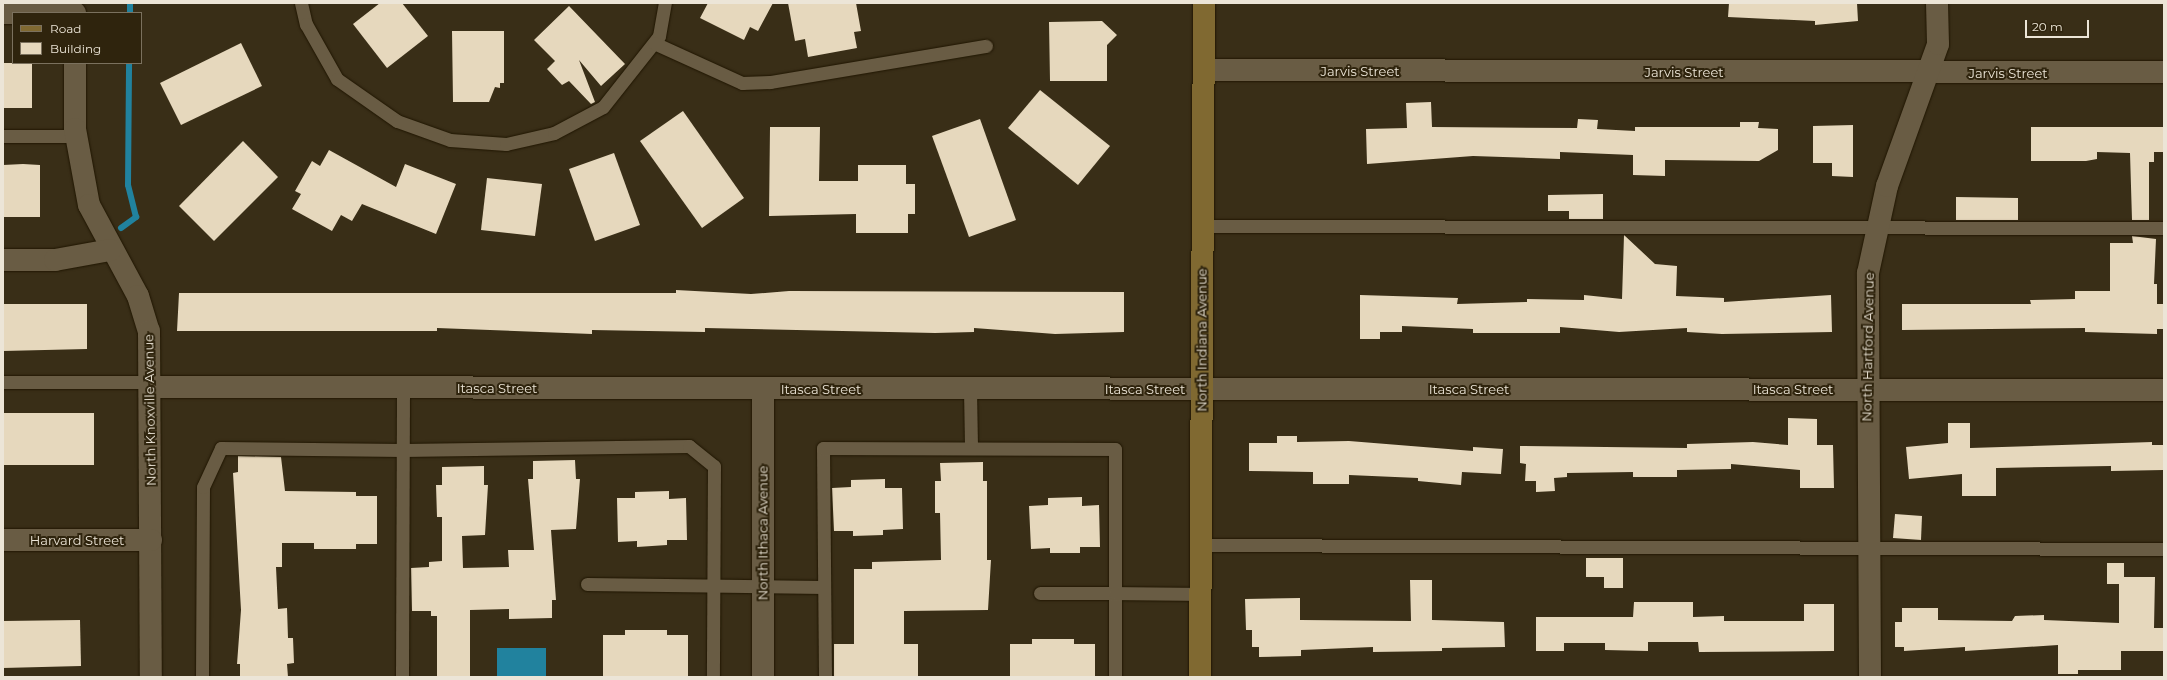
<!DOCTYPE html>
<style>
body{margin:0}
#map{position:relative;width:2167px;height:680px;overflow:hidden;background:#392e17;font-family:Montserrat,sans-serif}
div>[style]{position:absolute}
.water>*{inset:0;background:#21829e}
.stream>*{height:6px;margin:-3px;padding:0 3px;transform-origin:3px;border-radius:3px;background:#21829e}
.building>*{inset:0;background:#e6d8bd}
.roads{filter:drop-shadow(0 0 1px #201601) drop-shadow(0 0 1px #201601)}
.service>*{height:13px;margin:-6.5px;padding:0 6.5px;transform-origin:6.5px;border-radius:6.5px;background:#695c44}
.minor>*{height:22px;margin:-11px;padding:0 11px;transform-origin:11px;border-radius:11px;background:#695c44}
.secondary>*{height:22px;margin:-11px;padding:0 11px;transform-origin:11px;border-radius:11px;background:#806931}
span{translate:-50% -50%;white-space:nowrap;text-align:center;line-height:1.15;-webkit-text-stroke:4px #2f240d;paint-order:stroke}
.street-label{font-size:13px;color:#ece5d7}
.frame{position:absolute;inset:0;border:4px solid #ece5d7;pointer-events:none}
.legend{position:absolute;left:12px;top:12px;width:130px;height:52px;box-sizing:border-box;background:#2f240d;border:1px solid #7b715e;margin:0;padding:5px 7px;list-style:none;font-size:12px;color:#ece5d7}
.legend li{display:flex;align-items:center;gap:8px;height:20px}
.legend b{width:20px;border:1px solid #7b715e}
.scale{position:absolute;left:2025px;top:20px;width:64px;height:18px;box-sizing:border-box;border:2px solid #ece5d7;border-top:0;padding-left:5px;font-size:12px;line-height:14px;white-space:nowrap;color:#ece5d7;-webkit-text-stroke:3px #2f240d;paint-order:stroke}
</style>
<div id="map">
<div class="water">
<i style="clip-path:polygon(497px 648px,546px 648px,546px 676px,497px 676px)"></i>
</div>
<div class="stream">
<i style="left:130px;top:13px;width:10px;rotate:-90deg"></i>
<i style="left:121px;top:228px;width:19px;rotate:-36deg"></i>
<i style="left:136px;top:217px;width:33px;rotate:-104deg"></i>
<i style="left:128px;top:185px;width:122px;rotate:-89.5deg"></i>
</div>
<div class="building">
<i style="clip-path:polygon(380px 3px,402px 3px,428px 36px,387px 68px,353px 24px)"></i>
<i style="clip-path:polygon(708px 3px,773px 3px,758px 31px,750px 27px,744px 40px,700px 18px)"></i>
<i style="clip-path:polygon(788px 3px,856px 3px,861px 31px,854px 32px,857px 48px,808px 57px,805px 39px,795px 41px)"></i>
<i style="clip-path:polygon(1729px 3px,1857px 3px,1858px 21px,1815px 25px,1815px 21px,1728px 17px)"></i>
<i style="clip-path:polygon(569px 6px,625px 64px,601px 86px,579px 60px,595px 102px,591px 104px,569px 81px,562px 85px,547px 69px,555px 61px,534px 40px)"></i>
<i style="clip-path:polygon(1102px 21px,1117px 35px,1107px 45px,1107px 81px,1050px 81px,1049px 22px)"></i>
<i style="clip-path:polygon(452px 31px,504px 31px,504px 83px,500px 83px,500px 88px,495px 87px,489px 102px,453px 102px)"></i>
<i style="clip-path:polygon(241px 43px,262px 86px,181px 125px,160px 83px)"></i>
<i style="clip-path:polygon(3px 63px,32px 63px,32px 108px,3px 108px)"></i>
<i style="clip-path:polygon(1040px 90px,1110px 146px,1078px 185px,1008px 128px)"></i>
<i style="clip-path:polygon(1431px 102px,1432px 127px,1577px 128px,1578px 119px,1598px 120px,1597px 129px,1635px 131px,1635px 127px,1740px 127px,1740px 122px,1759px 122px,1758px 128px,1778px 129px,1778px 150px,1759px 161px,1665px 160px,1665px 176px,1633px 175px,1633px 155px,1560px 152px,1560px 159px,1473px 156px,1367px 164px,1366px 129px,1407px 128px,1406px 103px)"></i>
<i style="clip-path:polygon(683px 111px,744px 198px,702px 228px,640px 141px)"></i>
<i style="clip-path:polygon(980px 119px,1016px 220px,969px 237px,932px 136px)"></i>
<i style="clip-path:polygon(1853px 125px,1853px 177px,1832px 176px,1832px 163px,1813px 163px,1813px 126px)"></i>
<i style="clip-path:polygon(770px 127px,820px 127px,819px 181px,858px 181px,858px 165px,906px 165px,906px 184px,915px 184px,915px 214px,908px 214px,908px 233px,856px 233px,856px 214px,769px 216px)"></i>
<i style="clip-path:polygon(2031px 127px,2164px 127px,2164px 152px,2154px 152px,2154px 162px,2149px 162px,2149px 220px,2132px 220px,2130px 153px,2097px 152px,2097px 159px,2086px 161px,2031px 161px)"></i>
<i style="clip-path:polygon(243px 141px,278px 177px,214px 241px,179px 206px)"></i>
<i style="clip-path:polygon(329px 150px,396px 187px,405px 164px,456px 184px,436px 234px,362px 204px,352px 221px,341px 215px,332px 231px,292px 209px,301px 194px,295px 191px,312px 161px,320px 166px)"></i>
<i style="clip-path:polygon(614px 153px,640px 225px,595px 241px,569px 169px)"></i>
<i style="clip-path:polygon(23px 164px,40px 165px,40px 217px,3px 217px,3px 165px)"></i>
<i style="clip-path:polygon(487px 178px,542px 184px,535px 236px,481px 230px)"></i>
<i style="clip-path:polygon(1603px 194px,1603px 219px,1569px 219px,1569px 211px,1548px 211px,1548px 195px)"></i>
<i style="clip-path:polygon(1956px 197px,2018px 198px,2018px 220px,1956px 220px)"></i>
<i style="clip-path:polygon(1624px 235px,1655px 264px,1677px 266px,1676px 296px,1724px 298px,1724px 302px,1831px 295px,1832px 332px,1722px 334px,1687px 332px,1687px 328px,1619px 332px,1560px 327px,1560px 333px,1473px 333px,1473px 329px,1402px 326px,1402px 332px,1380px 332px,1380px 339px,1360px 339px,1360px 295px,1458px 298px,1457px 304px,1527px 302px,1527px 299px,1584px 300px,1584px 295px,1622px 299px)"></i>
<i style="clip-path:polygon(2132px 236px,2156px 239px,2154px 284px,2157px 284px,2157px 304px,2164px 304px,2164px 329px,2157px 329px,2157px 334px,2085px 332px,2085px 328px,1902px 330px,1902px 304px,2031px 304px,2030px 300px,2075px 299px,2075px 291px,2110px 291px,2110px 243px,2133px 243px)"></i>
<i style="clip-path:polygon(676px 290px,751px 294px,789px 291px,1124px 292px,1124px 332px,1055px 334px,974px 328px,974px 332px,935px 333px,705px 328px,705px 332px,592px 330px,592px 334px,437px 328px,437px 331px,177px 331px,179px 293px,676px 293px)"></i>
<i style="clip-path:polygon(3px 304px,87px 304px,87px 349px,3px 351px)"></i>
<i style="clip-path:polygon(4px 413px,94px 413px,94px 465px,3px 465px)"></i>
<i style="clip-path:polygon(1788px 418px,1817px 419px,1817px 445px,1833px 445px,1834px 488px,1800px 488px,1800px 470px,1731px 464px,1731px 469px,1677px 470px,1677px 477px,1633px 477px,1633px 472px,1567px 473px,1567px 477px,1554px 478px,1555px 491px,1536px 492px,1536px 481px,1525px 481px,1526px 464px,1520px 463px,1520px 446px,1687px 448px,1687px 444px,1753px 442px,1788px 445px)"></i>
<i style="clip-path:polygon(1948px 423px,1970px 423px,1970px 448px,2152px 442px,2152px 445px,2164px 445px,2164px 470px,2111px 471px,2111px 466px,1996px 468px,1996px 496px,1962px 496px,1962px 474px,1909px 479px,1906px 447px,1948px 443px)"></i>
<i style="clip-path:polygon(1277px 436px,1297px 436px,1297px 442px,1349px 441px,1473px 451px,1473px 447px,1503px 449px,1501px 474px,1462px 472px,1461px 485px,1418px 481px,1418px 478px,1349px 475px,1349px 484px,1313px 484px,1313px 472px,1249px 471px,1249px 443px,1277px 443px)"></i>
<i style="clip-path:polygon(238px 456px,281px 457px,285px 491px,356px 492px,356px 496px,377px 496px,377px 544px,356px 544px,356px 549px,314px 549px,314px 543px,282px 543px,282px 567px,276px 567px,278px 609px,287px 608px,288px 638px,293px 638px,294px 663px,287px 664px,288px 677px,240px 677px,240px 664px,237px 664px,241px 610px,233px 473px,238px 472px)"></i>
<i style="clip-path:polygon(575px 460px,576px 479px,580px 479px,576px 529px,551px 530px,556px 600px,552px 600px,552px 618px,509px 619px,509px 609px,470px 610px,470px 677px,437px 677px,437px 616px,431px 616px,431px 611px,412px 611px,411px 568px,429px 567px,429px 562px,442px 561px,442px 517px,437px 517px,436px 485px,442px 485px,442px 467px,484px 466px,484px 485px,488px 485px,485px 535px,462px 536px,463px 568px,509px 567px,508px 550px,534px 550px,528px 479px,533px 479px,533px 461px)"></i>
<i style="clip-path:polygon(983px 462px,983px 481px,987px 481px,987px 560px,991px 560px,988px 610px,904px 611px,904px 644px,918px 644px,918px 677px,834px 677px,834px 644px,854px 644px,854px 569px,872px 569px,872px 562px,941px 560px,940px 513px,935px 513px,935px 481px,941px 481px,940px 463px)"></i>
<i style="clip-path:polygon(885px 479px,885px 488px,902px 488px,903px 529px,883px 530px,883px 535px,853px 536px,853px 531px,834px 531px,832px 488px,851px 487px,851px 480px)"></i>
<i style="clip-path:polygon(669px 491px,669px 499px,686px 498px,687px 540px,667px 540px,667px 545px,637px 547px,637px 541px,618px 542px,617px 498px,635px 498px,635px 492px)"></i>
<i style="clip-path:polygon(1082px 497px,1082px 506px,1099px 505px,1100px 547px,1080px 547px,1080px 553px,1050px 553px,1050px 548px,1031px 549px,1029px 506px,1048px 505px,1048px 498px)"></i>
<i style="clip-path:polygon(1895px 514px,1922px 516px,1921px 540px,1893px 538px)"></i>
<i style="clip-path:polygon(1586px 558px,1623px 558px,1623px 588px,1604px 588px,1604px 577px,1586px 577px)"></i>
<i style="clip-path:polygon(2107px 563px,2124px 563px,2124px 577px,2155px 577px,2154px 628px,2164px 628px,2164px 651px,2121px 651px,2121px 670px,2078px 670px,2078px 674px,2058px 674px,2058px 645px,1965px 651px,1965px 647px,1904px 651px,1904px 647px,1895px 647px,1895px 622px,1902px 622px,1902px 608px,1938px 608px,1938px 620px,2012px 621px,2015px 616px,2044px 615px,2044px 620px,2119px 623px,2119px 584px,2107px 584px)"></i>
<i style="clip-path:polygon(1410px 580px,1432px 580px,1432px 620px,1504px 622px,1505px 647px,1442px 648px,1442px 651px,1373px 652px,1373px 647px,1301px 650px,1301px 656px,1259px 657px,1259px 647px,1252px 647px,1252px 630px,1246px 630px,1245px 599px,1300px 598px,1300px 620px,1411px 621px)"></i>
<i style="clip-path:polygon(1634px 602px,1693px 602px,1693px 617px,1724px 616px,1724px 621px,1804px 621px,1804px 604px,1834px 604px,1834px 651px,1699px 652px,1698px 642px,1648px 642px,1648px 651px,1605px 650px,1605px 643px,1564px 643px,1564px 651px,1536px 651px,1536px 617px,1633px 617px)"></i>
<i style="clip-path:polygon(80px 620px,81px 666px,3px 668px,3px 621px)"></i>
<i style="clip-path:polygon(625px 630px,667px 630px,667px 635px,688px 635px,688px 677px,603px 677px,603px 635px,625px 635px)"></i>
<i style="clip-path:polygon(1032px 639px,1074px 639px,1074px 644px,1095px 644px,1095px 677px,1010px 677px,1010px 644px,1032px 644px)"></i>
</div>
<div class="roads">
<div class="service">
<i style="left:301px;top:3px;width:22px;rotate:77deg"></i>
<i style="left:306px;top:24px;width:63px;rotate:60.6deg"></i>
<i style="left:337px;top:79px;width:73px;rotate:35deg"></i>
<i style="left:397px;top:121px;width:56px;rotate:19.7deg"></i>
<i style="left:450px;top:140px;width:56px;rotate:4.1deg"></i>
<i style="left:506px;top:144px;width:49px;rotate:-12.9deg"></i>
<i style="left:554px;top:133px;width:55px;rotate:-28deg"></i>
<i style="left:603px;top:107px;width:90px;rotate:-51.7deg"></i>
<i style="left:659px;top:36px;width:34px;rotate:-80deg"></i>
<i style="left:654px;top:43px;width:97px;rotate:24.4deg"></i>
<i style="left:742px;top:83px;width:28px;rotate:-2deg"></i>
<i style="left:770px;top:82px;width:219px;rotate:-9.5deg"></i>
<i style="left:3px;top:136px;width:73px"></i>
<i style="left:1203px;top:226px;width:961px;rotate:0.12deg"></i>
<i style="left:3px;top:382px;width:147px"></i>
<i style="left:970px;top:389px;width:59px;rotate:89deg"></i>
<i style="left:1201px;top:545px;width:963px;rotate:0.24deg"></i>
<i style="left:587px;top:584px;width:237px;rotate:0.7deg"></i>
<i style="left:1040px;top:593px;width:75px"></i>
<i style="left:1115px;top:593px;width:84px;rotate:90deg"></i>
<i style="left:202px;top:677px;width:190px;rotate:-89.7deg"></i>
<i style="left:203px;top:487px;width:43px;rotate:-65.2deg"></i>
<i style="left:221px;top:448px;width:182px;rotate:0.6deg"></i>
<i style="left:403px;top:450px;width:286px;rotate:-0.8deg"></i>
<i style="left:689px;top:446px;width:32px;rotate:39deg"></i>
<i style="left:714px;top:466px;width:211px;rotate:90.3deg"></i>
<i style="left:402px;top:677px;width:289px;rotate:-89.8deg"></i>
<i style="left:825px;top:677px;width:229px;rotate:-90.5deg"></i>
<i style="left:823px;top:448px;width:292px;rotate:0.2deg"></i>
<i style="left:1115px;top:449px;width:144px;rotate:90deg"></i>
<i style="left:1115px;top:593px;width:85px;rotate:0.7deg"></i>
</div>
<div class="minor">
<i style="left:3px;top:13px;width:72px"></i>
<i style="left:75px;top:63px;width:66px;rotate:90deg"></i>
<i style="left:75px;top:129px;width:77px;rotate:79.6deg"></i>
<i style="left:89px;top:205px;width:103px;rotate:61.7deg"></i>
<i style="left:138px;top:296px;width:37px;rotate:73deg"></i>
<i style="left:149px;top:331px;width:346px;rotate:89.7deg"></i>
<i style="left:1204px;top:70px;width:960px;rotate:0.12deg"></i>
<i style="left:3px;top:260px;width:52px"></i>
<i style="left:55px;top:260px;width:56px;rotate:-10.3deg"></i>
<i style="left:150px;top:387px;width:2014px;rotate:0.09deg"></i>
<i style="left:763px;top:389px;width:288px;rotate:90deg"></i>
<i style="left:3px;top:540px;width:148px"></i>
<i style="left:1870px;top:677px;width:404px;rotate:-90.3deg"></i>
<i style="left:1868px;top:273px;width:89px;rotate:-77.7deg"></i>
<i style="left:1887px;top:186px;width:151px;rotate:-70.2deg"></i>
<i style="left:1938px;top:44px;width:41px;rotate:-91.4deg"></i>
</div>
<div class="secondary">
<i style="left:1200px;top:677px;width:674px;rotate:-89.66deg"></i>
</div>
</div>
<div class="street-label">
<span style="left:1360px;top:71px">Jarvis Street</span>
<span style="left:1684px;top:72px">Jarvis Street</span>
<span style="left:2008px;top:73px">Jarvis Street</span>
<span style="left:1202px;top:340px;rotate:-90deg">North Indiana Avenue</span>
<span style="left:1868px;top:347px;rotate:-89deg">North Hartford Avenue</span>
<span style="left:497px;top:388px">Itasca Street</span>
<span style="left:821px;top:389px">Itasca Street</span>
<span style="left:1145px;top:389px">Itasca Street</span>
<span style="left:1469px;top:389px">Itasca Street</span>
<span style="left:1793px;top:389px">Itasca Street</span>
<span style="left:150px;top:410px;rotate:-91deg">North Knoxville Avenue</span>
<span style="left:763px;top:533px;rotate:-90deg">North Ithaca Avenue</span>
<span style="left:77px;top:540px">Harvard Street</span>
</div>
<div class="frame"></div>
<ul class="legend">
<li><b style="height:5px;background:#806931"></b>Road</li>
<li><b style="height:11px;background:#e6d8bd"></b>Building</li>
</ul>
<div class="scale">20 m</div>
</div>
